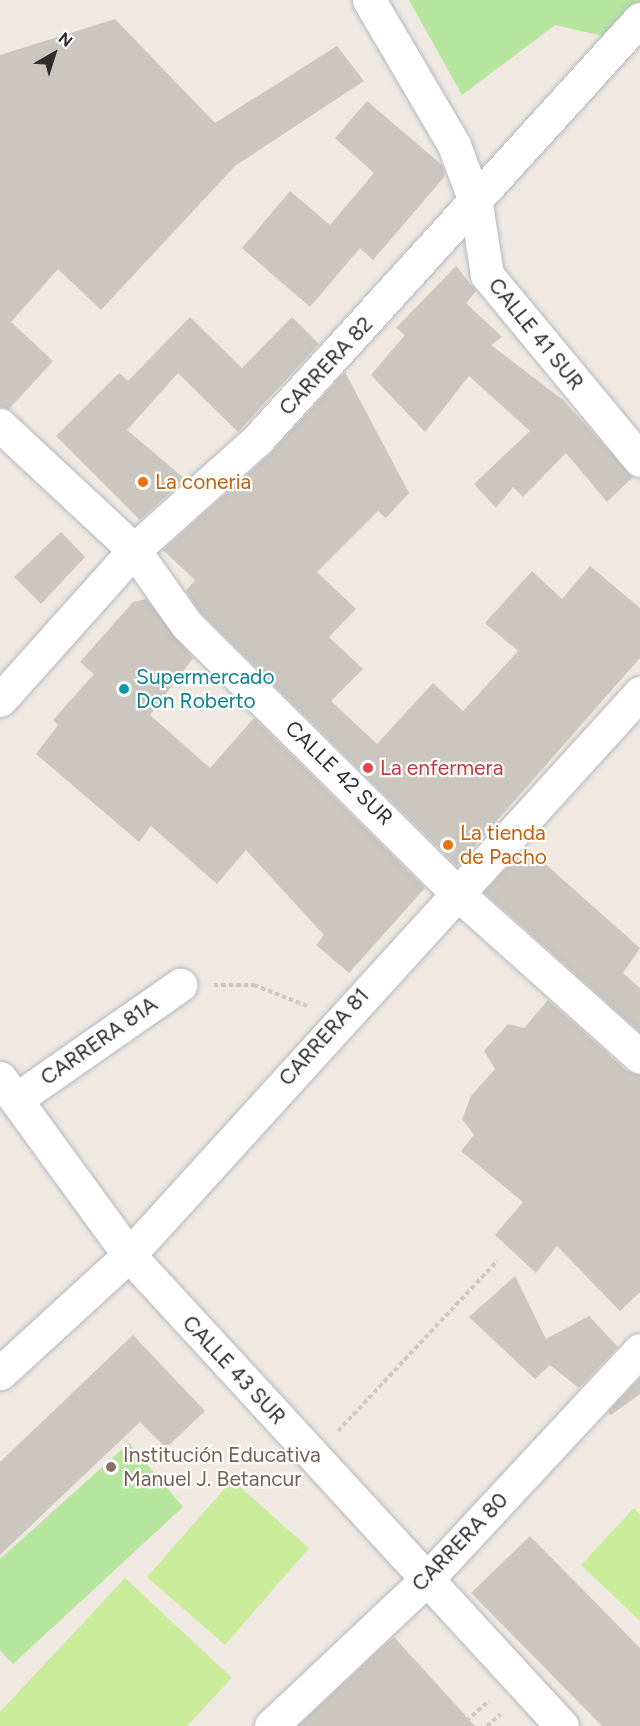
<!DOCTYPE html>
<meta charset="utf-8">
<style>
body{margin:0}
#map{position:relative;width:640px;height:1726px;overflow:hidden;background:#efe9e1;font-family:Figtree,sans-serif}
div>[style]{position:absolute}
.green>*{inset:0;background:#b6e59e}
.pitch>*{inset:0;background:#c9ec9a}
.building>*{inset:0;background:#cbc7bf}
.path>*{height:4px;margin-top:-2px;transform-origin:0;background:repeating-linear-gradient(90deg,#c9c9c9 0 4.5px,transparent 0 7.5px)}
.roads{filter:drop-shadow(0 0 2px #b4b7c1) drop-shadow(0 0 2px #b4b7c1)}
.minor>*{height:33px;margin:-16.5px;padding:0 16.5px;transform-origin:16.5px;border-radius:16.5px;background:#fff}
.secondary>*{height:33px;margin:-16.5px;padding:0 16.5px;transform-origin:16.5px;border-radius:16.5px;background:#fff}
.dots>*{width:16px;height:16px;translate:-50% -50%;box-sizing:border-box;border:3px solid #fff;border-radius:50%}
span{translate:-50% -50%;white-space:nowrap;text-align:center;line-height:1.15;-webkit-text-stroke:4.5px #fff;paint-order:stroke}
.street-label{font-size:21px;color:#2e2e2e}
.food-label{font-size:21px;color:#c56008}
.left{translate:0 -50%;text-align:left}
.culture-label{font-size:21px;color:#0d838f}
.health-label{font-size:21px;color:#be3a42}
.education-label{font-size:21px;color:#785e54}
.north{position:absolute;left:24px;top:24px;width:60px;height:60px;-webkit-text-stroke:4px #fff;paint-order:stroke;rotate:39deg;font-size:16px;font-weight:700;line-height:24px;text-align:center;color:#2e2e2e}
.north::after{content:'';display:block;margin:auto;width:21px;height:27px;background:#2e2e2e;clip-path:polygon(50% 0,100% 100%,50% 72%,0 100%)}
</style>
<div id="map">
<div class="green">
<i style="clip-path:polygon(409px 0,640px 0,640px 2px,612px 38px,555px 25px,462px 95px)"></i>
<i style="clip-path:polygon(129px 1443px,183px 1507px,13px 1664px,0 1650px,0 1559px)"></i>
</div>
<div class="pitch">
<i style="clip-path:polygon(232px 1480px,309px 1548px,225px 1645px,147px 1577px)"></i>
<i style="clip-path:polygon(634px 1508px,640px 1514px,640px 1621px,581px 1565px)"></i>
<i style="clip-path:polygon(125px 1578px,232px 1678px,187px 1726px,0 1726px,0 1712px)"></i>
</div>
<div class="building">
<i style="clip-path:polygon(115px 19px,215px 123px,337px 46px,364px 81px,235px 166px,101px 310px,58px 269px,11px 322px,53px 361px,9px 409px,0 407px,0 55px)"></i>
<i style="clip-path:polygon(367px 101px,442px 165px,445px 176px,373px 260px,360px 248px,310px 307px,242px 248px,290px 191px,330px 225px,374px 173px,335px 138px)"></i>
<i style="clip-path:polygon(456px 266px,476px 291px,466px 303px,502px 337px,491px 345px,563px 400px,633px 477px,607px 502px,566px 453px,523px 497px,513px 487px,496px 508px,474px 484px,530px 431px,469px 376px,425px 432px,371px 375px,405px 335px,396px 328px)"></i>
<i style="clip-path:polygon(190px 317px,242px 368px,292px 317px,319px 344px,238px 432px,178px 373px,127px 430px,185px 479px,140px 520px,56px 436px,119px 373px,128px 381px)"></i>
<i style="clip-path:polygon(345px 372px,409px 493px,386px 518px,378px 511px,317px 572px,356px 609px,329px 637px,363px 669px,331px 701px,377px 744px,433px 683px,463px 711px,518px 651px,485px 623px,532px 571px,562px 599px,590px 566px,640px 608px,640px 658px,457px 866px,201px 613px,186px 591px,195px 580px,163px 550px,270px 454px)"></i>
<i style="clip-path:polygon(61px 532px,85px 557px,41px 604px,14px 577px)"></i>
<i style="clip-path:polygon(146px 599px,193px 658px,150px 715px,210px 768px,254px 718px,425px 888px,349px 973px,316px 945px,324px 935px,246px 850px,217px 884px,151px 826px,139px 842px,36px 754px,58px 725px,53px 720px,94px 674px,80px 662px,133px 602px)"></i>
<i style="clip-path:polygon(526px 847px,640px 948px,623px 973px,640px 988px,640px 1032px,484px 892px)"></i>
<i style="clip-path:polygon(548px 1000px,627px 1071px,640px 1075px,640px 1292px,620px 1311px,557px 1246px,536px 1273px,495px 1235px,523px 1202px,461px 1151px,474px 1135px,462px 1119px,471px 1096px,495px 1069px,484px 1051px,508px 1024px,524px 1028px)"></i>
<i style="clip-path:polygon(515px 1276px,546px 1339px,589px 1316px,618px 1347px,579px 1388px,550px 1365px,535px 1379px,469px 1317px)"></i>
<i style="clip-path:polygon(133px 1335px,205px 1411px,166px 1448px,140px 1422px,0 1555px,0 1462px)"></i>
<i style="clip-path:polygon(640px 1378px,640px 1394px,611px 1415px,608px 1412px)"></i>
<i style="clip-path:polygon(530px 1536px,640px 1648px,640px 1726px,602px 1726px,471px 1593px)"></i>
<i style="clip-path:polygon(394px 1637px,475px 1726px,298px 1726px,373px 1656px)"></i>
</div>
<div class="path">
<i style="left:214px;top:985px;width:40px"></i>
<i style="left:254px;top:985px;width:57px;rotate:21.6deg"></i>
<i style="left:338px;top:1431px;width:233px;rotate:-46.9deg"></i>
<i style="left:461px;top:1726px;width:38px;rotate:-42deg"></i>
<i style="left:487px;top:1726px;width:18px;rotate:-41deg"></i>
</div>
<div class="roads">
<div class="minor">
<i style="left:369px;top:0;width:168px;rotate:59.6deg"></i>
<i style="left:454px;top:145px;width:63px;rotate:69.6deg"></i>
<i style="left:476px;top:204px;width:72px;rotate:81.2deg"></i>
<i style="left:487px;top:275px;width:240px;rotate:50.4deg"></i>
<i style="left:0;top:425px;width:183px;rotate:43deg"></i>
<i style="left:134px;top:550px;width:92px;rotate:54.8deg"></i>
<i style="left:187px;top:625px;width:382px;rotate:44.8deg"></i>
<i style="left:458px;top:894px;width:244px;rotate:41.8deg"></i>
<i style="left:0;top:700px;width:201px;rotate:-48.2deg"></i>
<i style="left:134px;top:550px;width:165px;rotate:-41.8deg"></i>
<i style="left:257px;top:440px;width:569px;rotate:-47.71deg"></i>
<i style="left:0;top:1078px;width:219px;rotate:53.9deg"></i>
<i style="left:129px;top:1255px;width:175px;rotate:137.5deg"></i>
<i style="left:18px;top:1098px;width:198px;rotate:-34.9deg"></i>
<i style="left:271px;top:1726px;width:216px;rotate:-43.3deg"></i>
<i style="left:428px;top:1578px;width:311px;rotate:-47.1deg"></i>
</div>
<div class="secondary">
<i style="left:562px;top:1726px;width:640px;rotate:-132.59deg"></i>
<i style="left:129px;top:1255px;width:760px;rotate:-47.72deg"></i>
</div>
</div>
<div class="dots">
<i style="left:143px;top:482px;background:#e8710a"></i>
<i style="left:124px;top:689px;background:#0f9aa8"></i>
<i style="left:368px;top:768px;background:#e0444e"></i>
<i style="left:448px;top:845px;background:#e8710a"></i>
<i style="left:111px;top:1467px;background:#8d6e63"></i>
</div>
<div class="street-label">
<span style="left:536px;top:334px;rotate:51deg">CALLE 41 SUR</span>
<span style="left:326px;top:366px;rotate:-47deg">CARRERA 82</span>
<span style="left:339px;top:773px;rotate:44deg">CALLE 42 SUR</span>
<span style="left:324px;top:1037px;rotate:-48deg">CARRERA 81</span>
<span style="left:99px;top:1041px;rotate:-35deg">CARRERA 81A</span>
<span style="left:234px;top:1370px;rotate:47deg">CALLE 43 SUR</span>
<span style="left:460px;top:1542px;rotate:-46deg">CARRERA 80</span>
</div>
<div class="food-label">
<span class="left" style="left:155px;top:482px">La coneria</span>
<span class="left" style="left:460px;top:845px">La tienda<br>de Pacho</span>
</div>
<div class="culture-label">
<span class="left" style="left:136px;top:689px">Supermercado<br>Don Roberto</span>
</div>
<div class="health-label">
<span class="left" style="left:380px;top:768px">La enfermera</span>
</div>
<div class="education-label">
<span class="left" style="left:123px;top:1467px">Institución Educativa<br>Manuel J. Betancur</span>
</div>
<div class="north">N</div>
</div>
